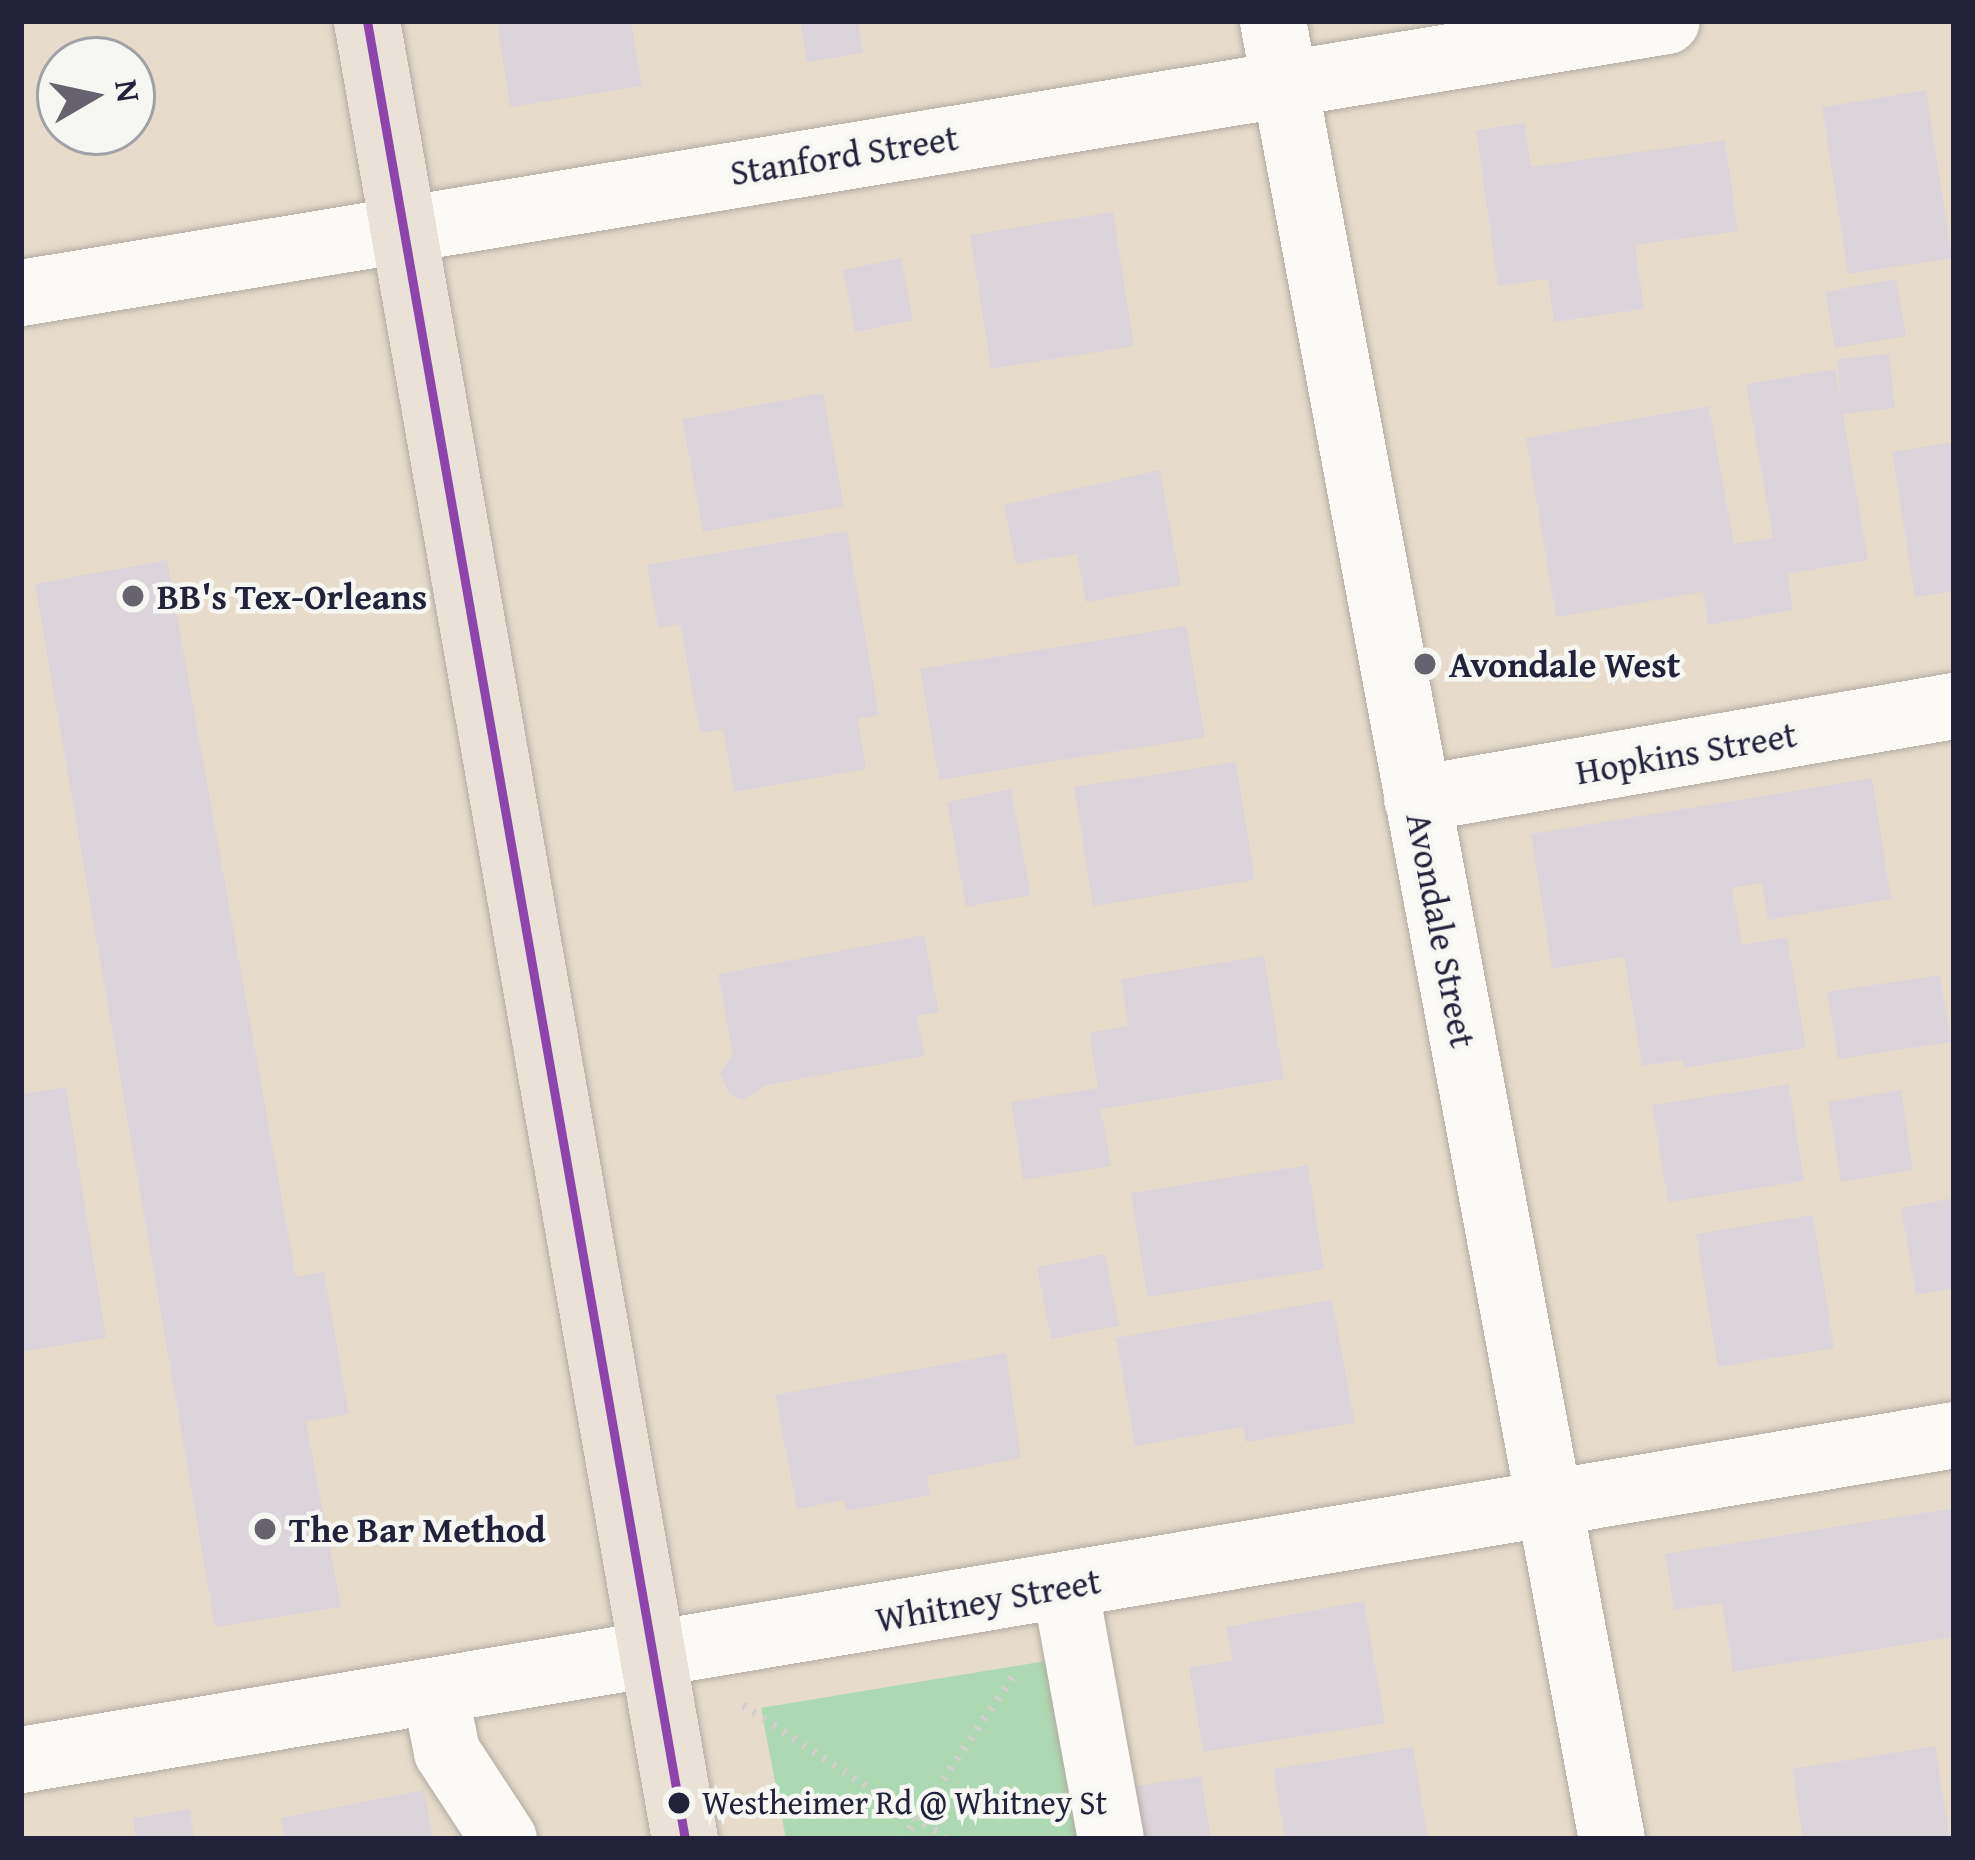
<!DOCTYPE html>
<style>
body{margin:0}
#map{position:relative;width:1975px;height:1860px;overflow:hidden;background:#e7dccc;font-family:"Gentium Book Plus",serif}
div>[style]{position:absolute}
.green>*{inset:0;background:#add9b2}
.building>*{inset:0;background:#dbd4da}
.path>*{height:8px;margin-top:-4px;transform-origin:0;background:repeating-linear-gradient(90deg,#d2cfcd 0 3px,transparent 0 12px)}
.roads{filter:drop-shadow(0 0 3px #b2aba3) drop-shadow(0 0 3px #b2aba3)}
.minor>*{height:66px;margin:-33px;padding:0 33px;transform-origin:33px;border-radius:33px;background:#fbfaf7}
.major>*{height:66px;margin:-33px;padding:0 33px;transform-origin:33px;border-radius:33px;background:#ebe2d7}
.bus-1>*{height:9px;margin:-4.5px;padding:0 4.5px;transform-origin:4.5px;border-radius:4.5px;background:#8e44ad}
.dots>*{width:33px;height:33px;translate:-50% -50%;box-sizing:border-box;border:6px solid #f6f6f2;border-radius:50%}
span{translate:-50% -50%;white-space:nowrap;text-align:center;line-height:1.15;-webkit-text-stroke:9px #f6f6f2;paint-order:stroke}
.bus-label{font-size:33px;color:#22223b}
.left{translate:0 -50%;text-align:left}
.street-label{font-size:36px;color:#22223b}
.poi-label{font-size:36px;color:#22223b;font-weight:700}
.frame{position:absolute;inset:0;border:24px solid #22223b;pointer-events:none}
.north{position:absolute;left:36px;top:36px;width:120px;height:120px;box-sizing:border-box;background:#f6f6f2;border:3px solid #a1a1a9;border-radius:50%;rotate:81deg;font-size:33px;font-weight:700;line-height:48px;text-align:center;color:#22223b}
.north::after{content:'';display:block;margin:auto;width:42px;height:54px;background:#67636e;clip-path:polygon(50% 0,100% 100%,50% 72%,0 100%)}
</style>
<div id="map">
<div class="green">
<i style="clip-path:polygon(1064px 1658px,1094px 1839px,786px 1839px,761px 1708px)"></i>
</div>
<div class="building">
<i style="clip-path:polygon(497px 21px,631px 21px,642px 86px,510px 107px)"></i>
<i style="clip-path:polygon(800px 21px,858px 21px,863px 53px,807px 62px)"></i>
<i style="clip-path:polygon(1926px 90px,1952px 258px,1848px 274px,1822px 107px)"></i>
<i style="clip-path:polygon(1525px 123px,1531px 167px,1725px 140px,1738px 231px,1635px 245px,1644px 309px,1554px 322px,1548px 279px,1498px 286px,1476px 130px)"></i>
<i style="clip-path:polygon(1113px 212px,1134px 346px,991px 369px,970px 235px)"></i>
<i style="clip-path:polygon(901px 258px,913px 320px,855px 332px,843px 270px)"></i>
<i style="clip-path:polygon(1896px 279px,1906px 336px,1835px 348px,1825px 292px)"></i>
<i style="clip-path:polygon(1889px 354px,1895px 408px,1843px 414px,1868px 560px,1788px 574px,1793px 610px,1708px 625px,1703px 592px,1556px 617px,1526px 438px,1709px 406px,1734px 544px,1773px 538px,1746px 384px,1835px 369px,1841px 399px,1837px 359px)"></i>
<i style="clip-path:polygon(823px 393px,844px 506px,703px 532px,682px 419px)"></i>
<i style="clip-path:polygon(1954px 442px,1954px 591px,1915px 597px,1892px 452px)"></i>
<i style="clip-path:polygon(1160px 470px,1181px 585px,1086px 602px,1077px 554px,1016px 564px,1004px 505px)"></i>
<i style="clip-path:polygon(847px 531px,879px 715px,858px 719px,866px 769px,734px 792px,723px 729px,700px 733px,680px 624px,658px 628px,647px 565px)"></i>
<i style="clip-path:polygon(167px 560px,296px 1277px,324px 1272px,349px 1414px,306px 1421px,341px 1607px,215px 1627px,35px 584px)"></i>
<i style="clip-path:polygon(1186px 626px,1205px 737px,939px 780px,920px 669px)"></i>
<i style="clip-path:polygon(1236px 762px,1255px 880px,1093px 906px,1074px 787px)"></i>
<i style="clip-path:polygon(1872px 778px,1891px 899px,1768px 920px,1762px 883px,1732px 888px,1742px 945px,1787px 937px,1806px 1048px,1684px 1068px,1682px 1060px,1642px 1066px,1624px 957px,1552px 969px,1531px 834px)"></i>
<i style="clip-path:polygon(1011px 789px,1031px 895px,966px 907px,947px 802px)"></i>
<i style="clip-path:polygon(924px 935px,939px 1012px,917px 1016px,925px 1056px,767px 1085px,742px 1100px,729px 1094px,720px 1073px,733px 1055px,718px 974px)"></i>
<i style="clip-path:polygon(1264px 956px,1284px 1079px,1101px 1109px,1111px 1166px,1023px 1180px,1011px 1102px,1098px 1088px,1089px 1033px,1128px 1026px,1121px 979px)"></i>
<i style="clip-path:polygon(1940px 975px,1951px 1042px,1838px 1059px,1827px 992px)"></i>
<i style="clip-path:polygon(1789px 1084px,1804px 1181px,1668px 1202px,1652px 1105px)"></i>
<i style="clip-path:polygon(66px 1087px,106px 1338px,21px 1352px,21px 1094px)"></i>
<i style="clip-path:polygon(1901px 1090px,1913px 1170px,1841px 1182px,1828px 1102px)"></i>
<i style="clip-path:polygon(1308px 1165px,1324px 1269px,1147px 1297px,1131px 1193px)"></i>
<i style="clip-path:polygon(1954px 1198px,1954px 1288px,1916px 1295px,1901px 1208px)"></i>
<i style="clip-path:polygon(1813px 1215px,1834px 1348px,1718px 1367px,1696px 1234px)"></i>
<i style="clip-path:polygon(1105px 1254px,1119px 1326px,1051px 1339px,1037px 1267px)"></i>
<i style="clip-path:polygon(1332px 1300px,1355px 1423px,1246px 1442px,1243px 1427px,1135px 1446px,1116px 1338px)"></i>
<i style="clip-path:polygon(1006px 1353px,1021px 1458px,927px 1476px,930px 1495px,847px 1511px,844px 1500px,797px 1509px,775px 1395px)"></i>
<i style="clip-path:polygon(1954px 1508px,1954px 1637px,1733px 1672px,1722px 1603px,1674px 1610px,1665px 1554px)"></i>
<i style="clip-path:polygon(1364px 1601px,1385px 1723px,1203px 1752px,1189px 1667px,1233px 1661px,1226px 1627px)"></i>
<i style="clip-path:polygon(1935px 1746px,1950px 1839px,1803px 1839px,1792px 1769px)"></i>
<i style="clip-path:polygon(1413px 1747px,1428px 1839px,1285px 1839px,1273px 1769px)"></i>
<i style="clip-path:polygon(1201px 1776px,1211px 1839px,1139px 1839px,1131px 1787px)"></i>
<i style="clip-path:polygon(424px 1790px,433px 1839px,285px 1839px,281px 1818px)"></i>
<i style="clip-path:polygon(190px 1809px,194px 1839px,136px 1839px,133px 1818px)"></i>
</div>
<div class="path">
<i style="left:743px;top:1705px;width:244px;rotate:33.3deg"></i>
<i style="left:903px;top:1839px;width:198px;rotate:-55.9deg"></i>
</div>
<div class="roads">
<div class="minor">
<i style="left:1273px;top:21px;width:1849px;rotate:79.44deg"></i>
<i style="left:21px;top:293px;width:1668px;rotate:-9.38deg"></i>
<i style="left:1417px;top:799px;width:545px;rotate:-9.83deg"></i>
<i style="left:1065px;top:1586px;width:257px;rotate:79.7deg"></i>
<i style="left:435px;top:1692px;width:61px;rotate:78.7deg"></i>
<i style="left:447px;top:1752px;width:104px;rotate:56.8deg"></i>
<i style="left:21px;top:1760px;width:1960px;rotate:-9.54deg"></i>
</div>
<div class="major">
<i style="left:367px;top:21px;width:1846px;rotate:80.08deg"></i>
</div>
</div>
<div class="bus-1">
<i style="left:367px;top:21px;width:1846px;rotate:80.08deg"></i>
</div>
<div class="dots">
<i style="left:133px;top:596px;background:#67636e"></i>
<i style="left:1425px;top:664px;background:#67636e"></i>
<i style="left:265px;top:1529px;background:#67636e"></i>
<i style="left:679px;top:1803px;background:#22223b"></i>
</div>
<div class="bus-label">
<span class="left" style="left:702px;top:1803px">Westheimer Rd @ Whitney St</span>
</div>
<div class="street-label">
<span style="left:844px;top:154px;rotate:-9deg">Stanford Street</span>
<span style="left:1686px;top:752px;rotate:-10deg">Hopkins Street</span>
<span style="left:1442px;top:930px;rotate:79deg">Avondale Street</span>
<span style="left:988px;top:1599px;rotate:-10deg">Whitney Street</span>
</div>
<div class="poi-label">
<span class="left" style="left:157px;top:596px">BB's Tex-Orleans</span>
<span class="left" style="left:1449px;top:664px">Avondale West</span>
<span class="left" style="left:289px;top:1529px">The Bar Method</span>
</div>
<div class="frame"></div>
<div class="north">N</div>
</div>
